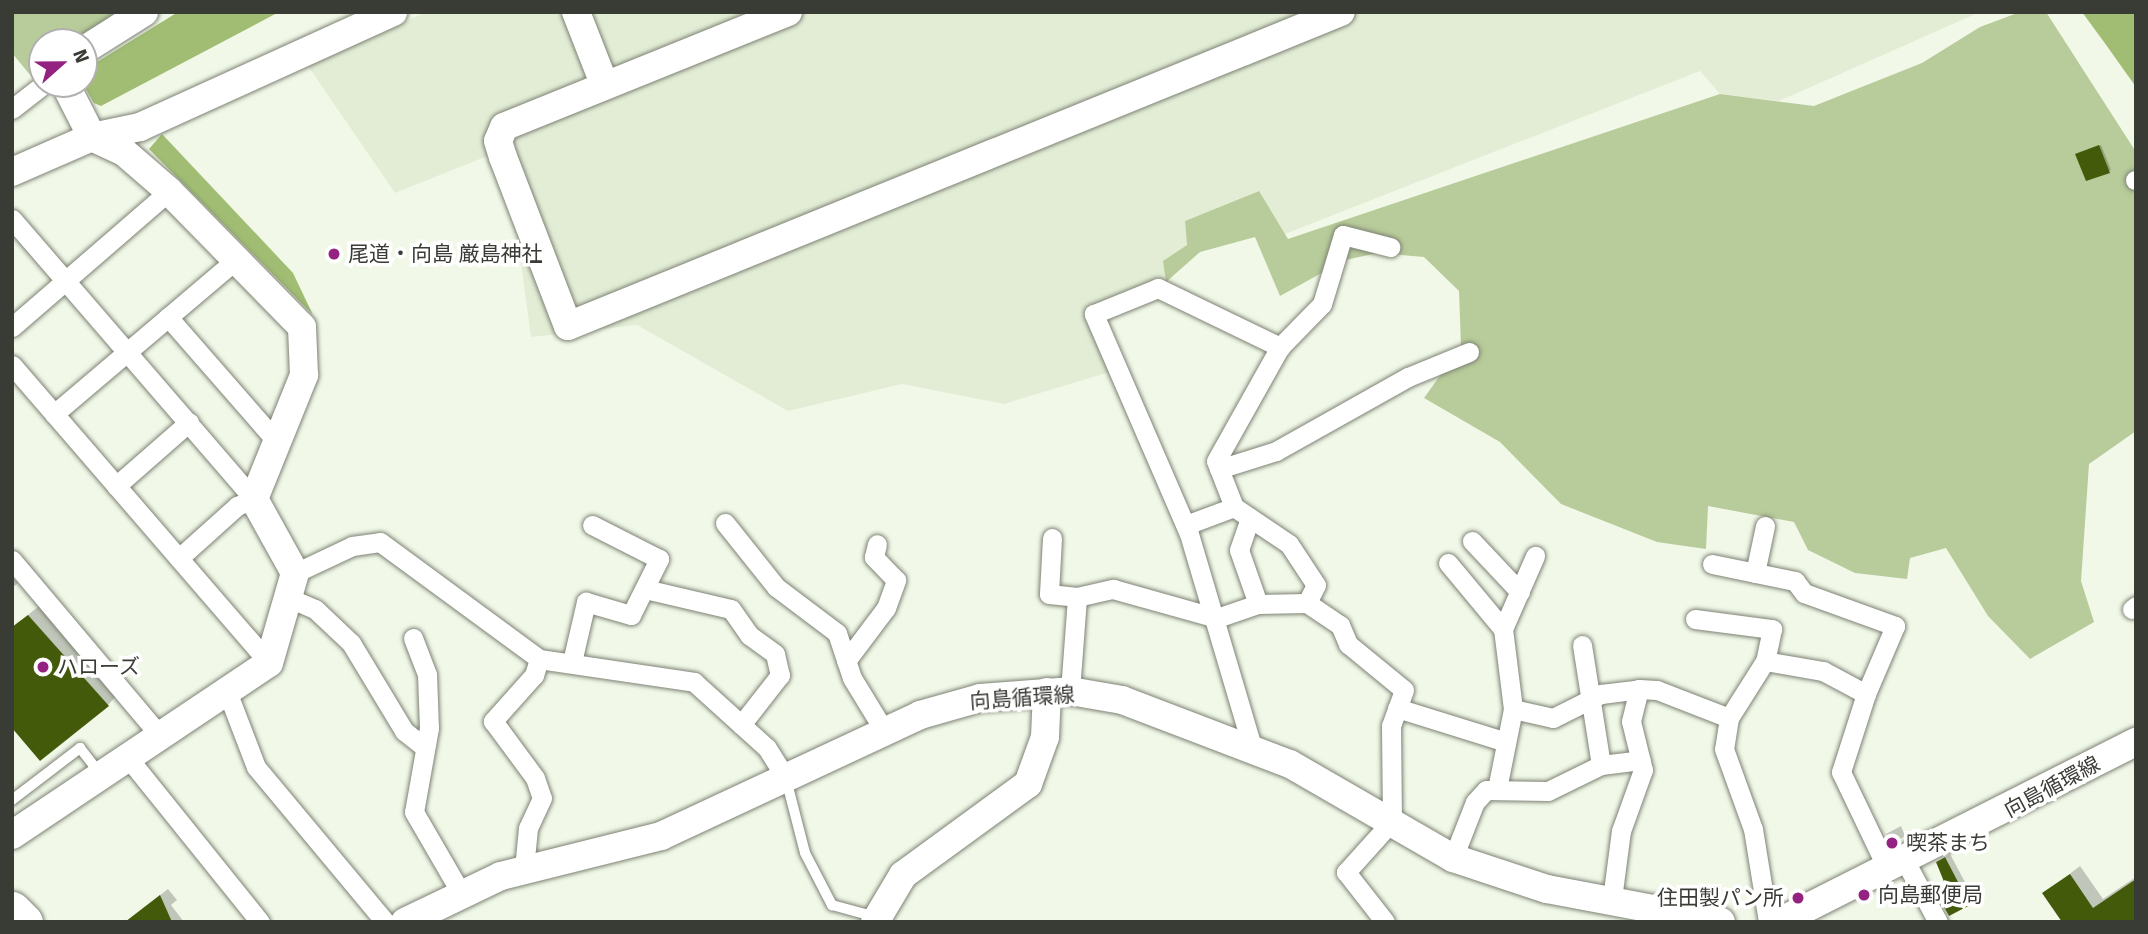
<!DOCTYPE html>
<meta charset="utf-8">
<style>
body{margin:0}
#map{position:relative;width:2148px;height:934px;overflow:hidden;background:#f1f8e8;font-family:"Fira Sans","Noto Sans JP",sans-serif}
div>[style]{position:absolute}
.built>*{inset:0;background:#e3edd6}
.green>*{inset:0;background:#b8cb9a}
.water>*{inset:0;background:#a1bd73}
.shadow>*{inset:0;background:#0003}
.building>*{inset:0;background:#435a0a}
.roads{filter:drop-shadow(0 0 2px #7d8274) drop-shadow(0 0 2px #7d8274)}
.lane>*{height:10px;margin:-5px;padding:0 5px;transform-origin:5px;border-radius:5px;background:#fff}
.street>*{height:19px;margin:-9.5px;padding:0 9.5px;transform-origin:9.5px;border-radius:9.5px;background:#fff}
.secondary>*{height:28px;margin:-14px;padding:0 14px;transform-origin:14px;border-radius:14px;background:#fff}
.highway>*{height:37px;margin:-18.5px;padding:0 18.5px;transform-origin:18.5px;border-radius:18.5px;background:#fff}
.dots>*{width:19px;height:19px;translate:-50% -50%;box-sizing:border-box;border:4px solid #fff;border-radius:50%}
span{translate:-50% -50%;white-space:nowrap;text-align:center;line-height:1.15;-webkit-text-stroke:7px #fff;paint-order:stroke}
.poi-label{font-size:21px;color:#393b35}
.left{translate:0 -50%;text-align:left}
.right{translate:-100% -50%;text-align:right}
.street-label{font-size:21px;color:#393b35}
.frame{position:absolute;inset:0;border:14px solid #393b35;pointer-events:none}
.north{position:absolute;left:28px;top:28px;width:70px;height:70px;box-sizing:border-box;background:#fff;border:2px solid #b0b1ae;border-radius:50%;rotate:69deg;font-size:19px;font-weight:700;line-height:28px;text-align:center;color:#393b35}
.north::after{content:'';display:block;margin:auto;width:24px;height:32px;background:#932281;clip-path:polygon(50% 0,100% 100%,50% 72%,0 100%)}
</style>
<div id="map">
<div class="built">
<i style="clip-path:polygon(426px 12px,1980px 12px,1779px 101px,1720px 94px,1700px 71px,1285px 234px,1258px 191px,1185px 221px,1187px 245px,1166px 282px,1091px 312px,1113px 371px,1004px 404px,902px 384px,788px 411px,637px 325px,531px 337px,515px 219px,490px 155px,395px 193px,308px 66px)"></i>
</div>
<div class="green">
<i style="clip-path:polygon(12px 12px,111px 12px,120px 25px,76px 42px,42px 42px,40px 87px,12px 53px)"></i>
<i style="clip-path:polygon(2020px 12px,2046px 12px,2136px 152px,2136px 431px,2089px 464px,2081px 581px,2094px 622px,2030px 659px,1988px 616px,1946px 548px,1910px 558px,1907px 579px,1855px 573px,1808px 550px,1794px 522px,1708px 506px,1706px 549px,1657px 542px,1561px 504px,1500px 442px,1424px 398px,1461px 346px,1459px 291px,1424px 257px,1378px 253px,1345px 260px,1280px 296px,1255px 237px,1200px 252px,1166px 282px,1163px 261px,1187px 245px,1185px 221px,1259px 191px,1288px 239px,1720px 94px,1814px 106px,1922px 63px,1980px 27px)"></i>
</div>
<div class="water">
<i style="clip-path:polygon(178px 12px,279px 12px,101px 106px,94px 103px,83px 84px,89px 67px)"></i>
<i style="clip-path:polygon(2082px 12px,2136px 12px,2136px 87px,2104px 42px)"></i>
<i style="clip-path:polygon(162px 134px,293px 273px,313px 315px,149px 149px)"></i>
</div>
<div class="shadow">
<i style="clip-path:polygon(2101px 145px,2111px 170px,2109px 171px,2079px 153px)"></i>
<i style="clip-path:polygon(12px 577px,18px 583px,12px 588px)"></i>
<i style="clip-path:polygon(39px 606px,117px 695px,108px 705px,12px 628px)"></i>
<i style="clip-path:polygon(1901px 826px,1905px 836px,1891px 845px,1886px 834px)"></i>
<i style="clip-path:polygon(1950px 854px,1974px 899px,1949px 913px,1945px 904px,1952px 898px,1938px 862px)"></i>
<i style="clip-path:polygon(2080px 866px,2103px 899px,2136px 877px,2136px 922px,2045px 893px)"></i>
<i style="clip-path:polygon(168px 889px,177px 900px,171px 905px,184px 922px,125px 922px)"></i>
</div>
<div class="building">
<i style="clip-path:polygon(2099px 145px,2110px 173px,2086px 181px,2075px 154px)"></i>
<i style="clip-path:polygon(28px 615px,109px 706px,40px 761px,12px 728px,12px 627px)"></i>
<i style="clip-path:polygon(1945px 857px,1970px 905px,1949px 916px,1942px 904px,1951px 899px,1936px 862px)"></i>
<i style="clip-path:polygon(2070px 874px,2093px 908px,2136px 879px,2136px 922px,2062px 922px,2042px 893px)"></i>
<i style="clip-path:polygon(160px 895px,172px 922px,125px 922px)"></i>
</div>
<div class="roads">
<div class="lane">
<i style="left:786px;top:779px;width:76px;rotate:75.6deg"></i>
<i style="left:805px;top:853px;width:59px;rotate:62.6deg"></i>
<i style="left:832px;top:905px;width:46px;rotate:15.3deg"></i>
<i style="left:12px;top:800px;width:86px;rotate:-37.4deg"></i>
<i style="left:80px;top:748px;width:33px;rotate:52deg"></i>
</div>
<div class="street">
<i style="left:12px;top:109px;width:36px;rotate:-38deg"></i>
<i style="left:2135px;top:180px;width:1px"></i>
<i style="left:12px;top:219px;width:370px;rotate:49.2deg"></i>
<i style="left:254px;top:499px;width:18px;rotate:158deg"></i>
<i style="left:237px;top:506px;width:78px;rotate:138.1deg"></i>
<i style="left:168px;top:317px;width:166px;rotate:48.9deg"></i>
<i style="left:12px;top:327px;width:208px;rotate:-40.9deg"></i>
<i style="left:12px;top:365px;width:394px;rotate:49.2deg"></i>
<i style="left:54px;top:414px;width:243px;rotate:-40.3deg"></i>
<i style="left:1219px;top:469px;width:60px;rotate:-17.5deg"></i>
<i style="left:1276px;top:451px;width:151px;rotate:-29.3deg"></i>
<i style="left:1408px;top:377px;width:66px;rotate:-22.3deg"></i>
<i style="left:116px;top:486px;width:97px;rotate:-41.2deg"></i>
<i style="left:1234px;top:507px;width:66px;rotate:33.9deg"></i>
<i style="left:1289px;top:544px;width:49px;rotate:56.6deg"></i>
<i style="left:1316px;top:585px;width:20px;rotate:117deg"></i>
<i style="left:1250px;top:518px;width:34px;rotate:109deg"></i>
<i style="left:1239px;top:550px;width:57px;rotate:70.6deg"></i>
<i style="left:725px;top:523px;width:82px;rotate:51.4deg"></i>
<i style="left:776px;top:587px;width:76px;rotate:37deg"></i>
<i style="left:837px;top:633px;width:47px;rotate:71.6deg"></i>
<i style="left:852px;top:678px;width:63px;rotate:58.6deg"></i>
<i style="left:1186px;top:525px;width:51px;rotate:-20.6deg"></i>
<i style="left:1234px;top:507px;width:49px;rotate:-111.4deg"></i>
<i style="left:1216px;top:461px;width:131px;rotate:-60.7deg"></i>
<i style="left:1280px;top:347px;width:60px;rotate:-45.7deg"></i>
<i style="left:1322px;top:304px;width:72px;rotate:-73.1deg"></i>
<i style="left:1343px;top:235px;width:49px;rotate:14.3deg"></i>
<i style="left:1052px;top:538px;width:56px;rotate:93.1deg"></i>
<i style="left:1049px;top:594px;width:28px;rotate:6deg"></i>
<i style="left:1472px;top:541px;width:70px;rotate:46.7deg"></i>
<i style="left:12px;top:560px;width:231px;rotate:49.9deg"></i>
<i style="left:1448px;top:563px;width:86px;rotate:50.2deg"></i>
<i style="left:1712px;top:564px;width:85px;rotate:11.6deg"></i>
<i style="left:1795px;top:581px;width:15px;rotate:53deg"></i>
<i style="left:1804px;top:593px;width:97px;rotate:19.9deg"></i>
<i style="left:1895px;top:626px;width:74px;rotate:113.1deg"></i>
<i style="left:295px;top:573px;width:63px;rotate:-25.3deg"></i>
<i style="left:352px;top:546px;width:28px;rotate:-8deg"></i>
<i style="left:380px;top:542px;width:197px;rotate:36.3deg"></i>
<i style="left:539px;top:659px;width:17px;rotate:107deg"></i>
<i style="left:534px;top:675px;width:62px;rotate:131.7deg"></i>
<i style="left:493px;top:721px;width:71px;rotate:53.6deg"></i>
<i style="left:535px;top:778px;width:21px;rotate:71deg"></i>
<i style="left:542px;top:798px;width:33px;rotate:115deg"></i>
<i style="left:528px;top:828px;width:41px;rotate:95.6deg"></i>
<i style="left:1755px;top:573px;width:48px;rotate:-78deg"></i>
<i style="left:645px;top:589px;width:88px;rotate:13.1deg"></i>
<i style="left:731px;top:609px;width:32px;rotate:55deg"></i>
<i style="left:749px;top:635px;width:32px;rotate:36deg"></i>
<i style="left:775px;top:654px;width:22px;rotate:77deg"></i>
<i style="left:780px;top:675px;width:63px;rotate:128deg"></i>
<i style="left:289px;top:598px;width:28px;rotate:23deg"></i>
<i style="left:315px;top:609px;width:50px;rotate:43.4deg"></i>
<i style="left:351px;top:643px;width:103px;rotate:58.9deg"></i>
<i style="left:404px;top:731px;width:23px;rotate:38deg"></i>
<i style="left:2132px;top:609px;width:5px;rotate:-37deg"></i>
<i style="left:1695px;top:619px;width:78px;rotate:7.4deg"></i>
<i style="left:1772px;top:629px;width:33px;rotate:102deg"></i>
<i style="left:1765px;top:661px;width:67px;rotate:122.3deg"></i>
<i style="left:413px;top:638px;width:39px;rotate:69deg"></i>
<i style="left:427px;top:674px;width:54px;rotate:87.9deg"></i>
<i style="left:429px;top:728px;width:85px;rotate:100.1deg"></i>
<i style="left:414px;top:812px;width:94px;rotate:59.9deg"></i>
<i style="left:1582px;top:645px;width:121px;rotate:81deg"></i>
<i style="left:539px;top:659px;width:157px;rotate:8.4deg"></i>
<i style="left:694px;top:682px;width:98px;rotate:42.1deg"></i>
<i style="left:767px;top:748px;width:36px;rotate:58deg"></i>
<i style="left:846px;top:661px;width:66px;rotate:-53deg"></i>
<i style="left:886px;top:608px;width:30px;rotate:-70deg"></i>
<i style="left:896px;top:580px;width:32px;rotate:-134deg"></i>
<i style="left:874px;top:557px;width:13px;rotate:-77deg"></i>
<i style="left:1765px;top:661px;width:59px;rotate:9.8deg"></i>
<i style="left:1823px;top:671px;width:49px;rotate:28.1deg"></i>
<i style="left:1866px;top:694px;width:82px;rotate:107.8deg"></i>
<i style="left:1841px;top:772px;width:106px;rotate:64.4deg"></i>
<i style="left:572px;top:662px;width:62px;rotate:-76.9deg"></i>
<i style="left:586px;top:602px;width:47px;rotate:16.1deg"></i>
<i style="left:631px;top:615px;width:63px;rotate:-63.4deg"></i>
<i style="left:659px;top:559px;width:75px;rotate:-153.1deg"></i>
<i style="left:1070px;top:691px;width:94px;rotate:-85.7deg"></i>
<i style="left:1077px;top:597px;width:37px;rotate:-13deg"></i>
<i style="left:1113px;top:589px;width:108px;rotate:15.6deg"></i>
<i style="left:1217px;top:618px;width:43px;rotate:-18.9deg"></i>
<i style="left:1258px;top:604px;width:49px;rotate:-1.2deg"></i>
<i style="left:1307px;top:603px;width:40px;rotate:34deg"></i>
<i style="left:1340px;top:625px;width:21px;rotate:67deg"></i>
<i style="left:1348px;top:644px;width:72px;rotate:39.4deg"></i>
<i style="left:1404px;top:690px;width:38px;rotate:110deg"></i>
<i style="left:1391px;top:726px;width:95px;rotate:89.4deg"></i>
<i style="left:1392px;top:821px;width:69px;rotate:132deg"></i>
<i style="left:1346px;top:872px;width:63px;rotate:52deg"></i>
<i style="left:228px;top:694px;width:78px;rotate:69deg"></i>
<i style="left:256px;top:767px;width:202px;rotate:50.2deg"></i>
<i style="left:1397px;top:708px;width:114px;rotate:17.3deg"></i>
<i style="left:1513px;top:709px;width:41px;rotate:12.7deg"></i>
<i style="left:1553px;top:718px;width:54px;rotate:-26.6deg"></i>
<i style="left:1601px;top:694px;width:38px;rotate:-7deg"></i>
<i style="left:1253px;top:750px;width:225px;rotate:-106.5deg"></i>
<i style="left:1189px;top:534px;width:240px;rotate:-113.4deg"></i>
<i style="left:1094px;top:314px;width:69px;rotate:-22.1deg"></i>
<i style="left:1158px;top:288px;width:136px;rotate:25.8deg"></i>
<i style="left:129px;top:759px;width:209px;rotate:51.2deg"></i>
<i style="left:1497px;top:789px;width:82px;rotate:-78.7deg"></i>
<i style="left:1513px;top:709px;width:81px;rotate:-97.1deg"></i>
<i style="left:1503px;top:629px;width:80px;rotate:-66.3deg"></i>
<i style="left:1453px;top:858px;width:60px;rotate:-68.6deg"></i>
<i style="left:1475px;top:802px;width:16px;rotate:-47deg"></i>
<i style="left:1486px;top:790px;width:62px;rotate:0.9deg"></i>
<i style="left:1548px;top:791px;width:59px;rotate:-26.1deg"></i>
<i style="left:1601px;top:765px;width:40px;rotate:-7.1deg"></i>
<i style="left:1905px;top:861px;width:69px;rotate:61.6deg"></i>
<i style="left:1612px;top:899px;width:69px;rotate:-82.5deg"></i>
<i style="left:1621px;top:831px;width:65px;rotate:-70.2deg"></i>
<i style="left:1643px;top:770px;width:50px;rotate:-103.8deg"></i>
<i style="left:1631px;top:721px;width:33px;rotate:-76deg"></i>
<i style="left:1639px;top:689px;width:18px;rotate:3deg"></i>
<i style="left:1657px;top:690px;width:77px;rotate:21.3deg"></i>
<i style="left:1729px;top:718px;width:31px;rotate:99deg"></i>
<i style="left:1724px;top:749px;width:85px;rotate:70.1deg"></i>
<i style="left:1753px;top:829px;width:94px;rotate:80.8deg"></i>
</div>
<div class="secondary">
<i style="left:576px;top:12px;width:79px;rotate:68.6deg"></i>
<i style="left:788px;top:12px;width:306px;rotate:158deg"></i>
<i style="left:504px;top:127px;width:15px;rotate:113deg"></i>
<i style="left:498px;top:141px;width:17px;rotate:73deg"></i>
<i style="left:503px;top:157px;width:181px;rotate:69deg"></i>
<i style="left:568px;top:326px;width:834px;rotate:-22.11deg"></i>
<i style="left:84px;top:50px;width:71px;rotate:-32.3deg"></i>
<i style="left:12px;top:172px;width:87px;rotate:-23.6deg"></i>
<i style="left:92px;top:137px;width:49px;rotate:-11.8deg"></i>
<i style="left:140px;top:127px;width:278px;rotate:-24.4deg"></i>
<i style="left:12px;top:835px;width:309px;rotate:-33.8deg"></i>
<i style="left:269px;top:663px;width:94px;rotate:-73.9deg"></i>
<i style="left:295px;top:573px;width:85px;rotate:-119deg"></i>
<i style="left:254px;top:499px;width:134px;rotate:-68deg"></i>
<i style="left:304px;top:375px;width:48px;rotate:-92.4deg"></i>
<i style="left:302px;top:327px;width:190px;rotate:-134.4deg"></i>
<i style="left:169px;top:191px;width:60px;rotate:-139.1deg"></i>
<i style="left:124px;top:152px;width:35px;rotate:-155deg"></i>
<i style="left:92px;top:137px;width:59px;rotate:-117deg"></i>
<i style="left:405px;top:922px;width:106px;rotate:-25.6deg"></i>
<i style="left:501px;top:876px;width:165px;rotate:-14deg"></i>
<i style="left:661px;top:836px;width:286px;rotate:-25deg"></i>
<i style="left:920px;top:715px;width:62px;rotate:-15.8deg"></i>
<i style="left:980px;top:698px;width:90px;rotate:-4.4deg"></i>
<i style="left:1070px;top:691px;width:53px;rotate:9.8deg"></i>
<i style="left:1122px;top:700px;width:180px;rotate:20.9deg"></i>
<i style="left:1290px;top:764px;width:188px;rotate:30deg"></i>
<i style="left:1453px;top:858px;width:99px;rotate:18.3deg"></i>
<i style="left:1547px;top:889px;width:177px;rotate:10.7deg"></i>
<i style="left:875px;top:922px;width:55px;rotate:-59.2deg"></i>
<i style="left:903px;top:875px;width:155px;rotate:-36.1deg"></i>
<i style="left:1028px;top:784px;width:50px;rotate:-70.1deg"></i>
<i style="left:1045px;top:737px;width:45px;rotate:-87.5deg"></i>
<i style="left:1779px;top:922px;width:400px;rotate:-26.8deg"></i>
</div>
<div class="highway">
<i style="left:12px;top:910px;width:17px;rotate:45deg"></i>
</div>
</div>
<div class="dots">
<i style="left:334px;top:254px;background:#932281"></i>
<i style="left:43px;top:667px;background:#932281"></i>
<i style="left:1892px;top:843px;background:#932281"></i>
<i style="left:1864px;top:895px;background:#932281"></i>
<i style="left:1798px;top:898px;background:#932281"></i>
</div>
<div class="poi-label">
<span class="left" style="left:348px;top:254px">尾道・向島 厳島神社</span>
<span class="left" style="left:57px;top:667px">ハローズ</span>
<span class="left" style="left:1906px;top:843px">喫茶まち</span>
<span class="left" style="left:1878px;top:895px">向島郵便局</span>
<span class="right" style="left:1784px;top:898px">住田製パン所</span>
</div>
<div class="street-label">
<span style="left:1022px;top:698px;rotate:-4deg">向島循環線</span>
<span style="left:2052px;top:787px;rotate:-28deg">向島循環線</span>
</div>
<div class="frame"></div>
<div class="north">N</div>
</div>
